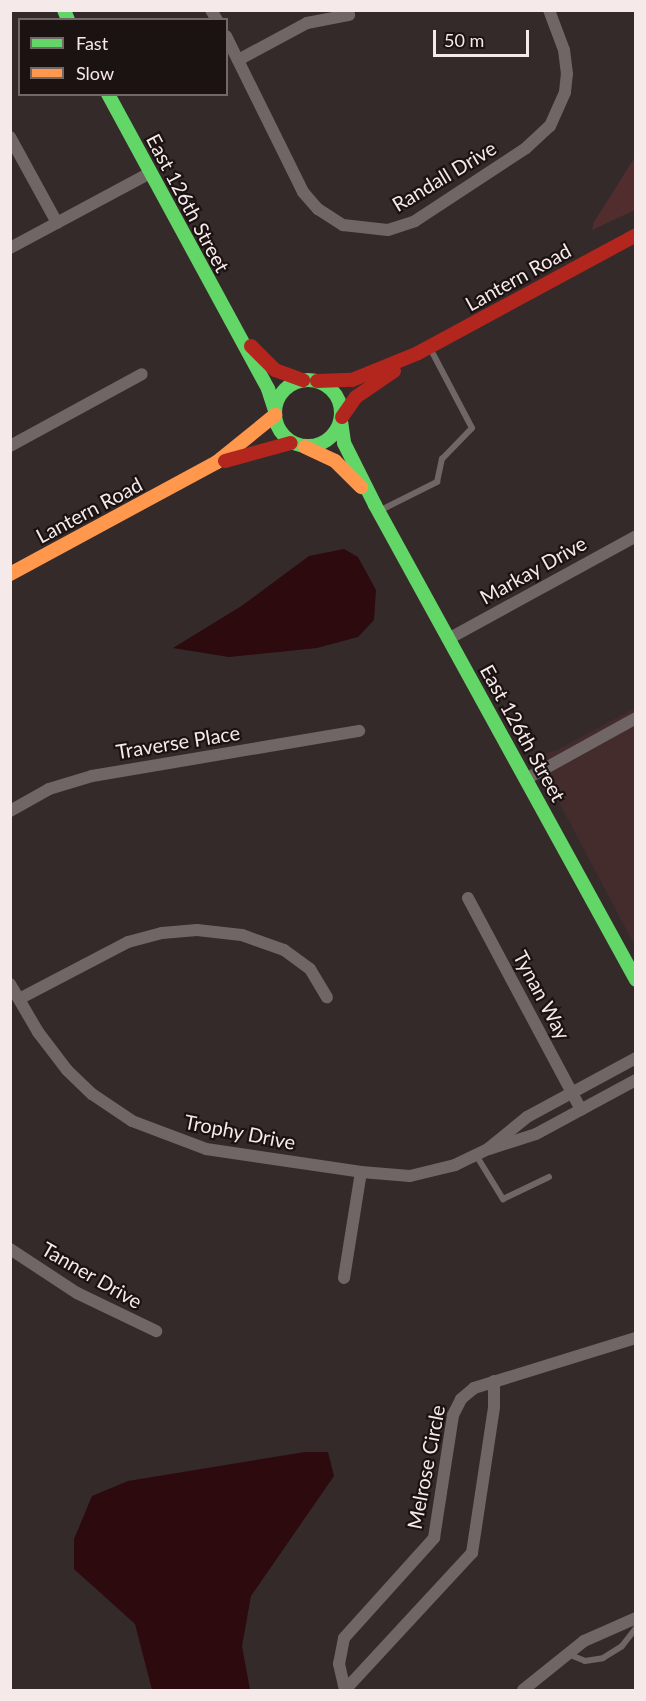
<!DOCTYPE html>
<style>
body{margin:0}
#map{position:relative;width:646px;height:1701px;overflow:hidden;background:#352a2a;font-family:Lato,sans-serif}
div>[style]{position:absolute}
.built>*{inset:0;background:#442b2c}
.green>*{inset:0;background:#512d2e}
.water>*{inset:0;background:#2c0a0d}
.lane>*{height:6px;margin:-3px;padding:0 3px;transform-origin:3px;border-radius:3px;background:#706666}
.street>*{height:12px;margin:-6px;padding:0 6px;transform-origin:6px;border-radius:6px;background:#706666}
.fast>*{height:14px;margin:-7px;padding:0 7px;transform-origin:7px;border-radius:7px;background:#63d668}
.fast>.ring{margin:-7px;padding:0;box-sizing:content-box;background:none;border:14px solid #63d668;border-radius:50%}
.slow>*{height:14px;margin:-7px;padding:0 7px;transform-origin:7px;border-radius:7px;background:#ff974d}
.jam>*{height:14px;margin:-7px;padding:0 7px;transform-origin:7px;border-radius:7px;background:#b3261e}
span{translate:-50% -50%;white-space:nowrap;text-align:center;line-height:1.15;-webkit-text-stroke:4.5px #1b1212;paint-order:stroke}
.street-label{font-size:20px;color:#f6e9e9}
.frame{position:absolute;inset:0;border:12px solid #f6e9e9;pointer-events:none}
.legend{position:absolute;left:18px;top:18px;width:210px;height:78px;box-sizing:border-box;background:#1b1212;border:2px solid #736868;margin:0;padding:8px 10px;list-style:none;font-size:18px;color:#f6e9e9}
.legend li{display:flex;align-items:center;gap:12px;height:30px}
.legend b{width:30px;border:2px solid #736868}
.scale{position:absolute;left:433px;top:30px;width:96px;height:27px;box-sizing:border-box;border:3px solid #f6e9e9;border-top:0;padding-left:8px;font-size:18px;line-height:21px;white-space:nowrap;color:#f6e9e9;-webkit-text-stroke:4px #1b1212;paint-order:stroke}
</style>
<div id="map">
<div class="built">
<i style="clip-path:polygon(635px 708px,635px 946px,535px 757px,557px 750px)"></i>
</div>
<div class="green">
<i style="clip-path:polygon(635px 157px,635px 210px,592px 230px,594px 222px)"></i>
</div>
<div class="water">
<i style="clip-path:polygon(344px 549px,358px 557px,376px 590px,374px 620px,358px 637px,317px 648px,229px 657px,173px 648px,243px 605px,309px 556px)"></i>
<i style="clip-path:polygon(305px 1452px,328px 1452px,334px 1476px,251px 1596px,242px 1646px,250px 1690px,152px 1690px,135px 1624px,74px 1569px,74px 1539px,92px 1496px,128px 1481px)"></i>
</div>
<div class="lane">
<i style="left:381px;top:510px;width:63px;rotate:-26.6deg"></i>
<i style="left:437px;top:482px;width:24px;rotate:-78deg"></i>
<i style="left:442px;top:459px;width:43px;rotate:-45.9deg"></i>
<i style="left:472px;top:428px;width:90px;rotate:-117.7deg"></i>
<i style="left:476px;top:1155px;width:52px;rotate:58.5deg"></i>
<i style="left:503px;top:1199px;width:51px;rotate:-25.6deg"></i>
<i style="left:568px;top:1654px;width:18px;rotate:22deg"></i>
<i style="left:585px;top:1661px;width:18px;rotate:-9deg"></i>
<i style="left:603px;top:1658px;width:22px;rotate:-32deg"></i>
<i style="left:622px;top:1646px;width:23px;rotate:-52deg"></i>
</div>
<div class="street">
<i style="left:211px;top:10px;width:12px;rotate:59deg"></i>
<i style="left:226px;top:36px;width:174px;rotate:63.7deg"></i>
<i style="left:303px;top:192px;width:23px;rotate:49deg"></i>
<i style="left:318px;top:209px;width:30px;rotate:33deg"></i>
<i style="left:343px;top:225px;width:45px;rotate:6.3deg"></i>
<i style="left:388px;top:230px;width:28px;rotate:-18deg"></i>
<i style="left:415px;top:221px;width:133px;rotate:-33.3deg"></i>
<i style="left:526px;top:148px;width:33px;rotate:-43deg"></i>
<i style="left:550px;top:126px;width:37px;rotate:-66deg"></i>
<i style="left:565px;top:92px;width:18px;rotate:-84deg"></i>
<i style="left:567px;top:74px;width:24px;rotate:-97deg"></i>
<i style="left:564px;top:50px;width:43px;rotate:-110.6deg"></i>
<i style="left:240px;top:59px;width:76px;rotate:-28.2deg"></i>
<i style="left:307px;top:23px;width:43px;rotate:-10.8deg"></i>
<i style="left:10px;top:137px;width:98px;rotate:61.3deg"></i>
<i style="left:10px;top:248px;width:159px;rotate:-28.2deg"></i>
<i style="left:10px;top:446px;width:150px;rotate:-28.6deg"></i>
<i style="left:450px;top:638px;width:212px;rotate:-28.7deg"></i>
<i style="left:526px;top:779px;width:126px;rotate:-29deg"></i>
<i style="left:10px;top:811px;width:45px;rotate:-29.4deg"></i>
<i style="left:49px;top:789px;width:45px;rotate:-16.8deg"></i>
<i style="left:92px;top:776px;width:271px;rotate:-9.6deg"></i>
<i style="left:468px;top:898px;width:240px;rotate:61.9deg"></i>
<i style="left:10px;top:984px;width:56px;rotate:59.7deg"></i>
<i style="left:38px;top:1032px;width:48px;rotate:52.7deg"></i>
<i style="left:67px;top:1070px;width:35px;rotate:44deg"></i>
<i style="left:92px;top:1094px;width:48px;rotate:34deg"></i>
<i style="left:132px;top:1121px;width:79px;rotate:20.7deg"></i>
<i style="left:206px;top:1149px;width:157px;rotate:8.4deg"></i>
<i style="left:361px;top:1172px;width:49px;rotate:4.7deg"></i>
<i style="left:410px;top:1176px;width:46px;rotate:-13.7deg"></i>
<i style="left:455px;top:1165px;width:37px;rotate:-26deg"></i>
<i style="left:488px;top:1149px;width:50px;rotate:-39.4deg"></i>
<i style="left:527px;top:1117px;width:124px;rotate:-28.4deg"></i>
<i style="left:19px;top:999px;width:123px;rotate:-27.6deg"></i>
<i style="left:128px;top:942px;width:35px;rotate:-15deg"></i>
<i style="left:162px;top:933px;width:35px;rotate:-5deg"></i>
<i style="left:197px;top:930px;width:45px;rotate:6.3deg"></i>
<i style="left:242px;top:935px;width:45px;rotate:19.7deg"></i>
<i style="left:284px;top:950px;width:32px;rotate:36deg"></i>
<i style="left:310px;top:969px;width:33px;rotate:59deg"></i>
<i style="left:489px;top:1149px;width:49px;rotate:-17.7deg"></i>
<i style="left:536px;top:1134px;width:114px;rotate:-28.4deg"></i>
<i style="left:10px;top:1249px;width:80px;rotate:33.3deg"></i>
<i style="left:77px;top:1293px;width:88px;rotate:25.7deg"></i>
<i style="left:344px;top:1278px;width:107px;rotate:-80.9deg"></i>
<i style="left:345px;top:1690px;width:27px;rotate:-103deg"></i>
<i style="left:339px;top:1664px;width:26px;rotate:-79deg"></i>
<i style="left:344px;top:1638px;width:135px;rotate:-48deg"></i>
<i style="left:434px;top:1538px;width:124px;rotate:-81.2deg"></i>
<i style="left:453px;top:1415px;width:18px;rotate:-63deg"></i>
<i style="left:461px;top:1399px;width:17px;rotate:-40deg"></i>
<i style="left:474px;top:1388px;width:170px;rotate:-17.2deg"></i>
<i style="left:345px;top:1690px;width:187px;rotate:-47.2deg"></i>
<i style="left:472px;top:1553px;width:148px;rotate:-81.4deg"></i>
<i style="left:494px;top:1407px;width:26px;rotate:-90deg"></i>
<i style="left:523px;top:1690px;width:78px;rotate:-38.8deg"></i>
<i style="left:584px;top:1641px;width:57px;rotate:-23.9deg"></i>
</div>
<div class="fast">
<i style="left:64px;top:10px;width:11px;rotate:68deg"></i>
<i style="left:108px;top:94px;width:336px;rotate:61.5deg"></i>
<i style="left:268px;top:389px;width:23px;rotate:72deg"></i>
<i class="ring" style="left:275px;top:380px;width:52px;height:52px"></i>
<i style="left:341px;top:421px;width:22px;rotate:82deg"></i>
<i style="left:344px;top:443px;width:69px;rotate:63.4deg"></i>
<i style="left:375px;top:505px;width:542px;rotate:61.21deg"></i>
</div>
<div class="slow">
<i style="left:305px;top:447px;width:33px;rotate:25deg"></i>
<i style="left:335px;top:461px;width:37px;rotate:45deg"></i>
<i style="left:10px;top:574px;width:235px;rotate:-28.4deg"></i>
<i style="left:217px;top:462px;width:75px;rotate:-39deg"></i>
</div>
<div class="jam">
<i style="left:251px;top:346px;width:34px;rotate:45deg"></i>
<i style="left:275px;top:370px;width:30px;rotate:20deg"></i>
<i style="left:317px;top:381px;width:35px;rotate:-2deg"></i>
<i style="left:352px;top:380px;width:71px;rotate:-22.2deg"></i>
<i style="left:418px;top:353px;width:248px;rotate:-28.4deg"></i>
<i style="left:342px;top:417px;width:24px;rotate:-55deg"></i>
<i style="left:356px;top:397px;width:46px;rotate:-34.4deg"></i>
<i style="left:225px;top:461px;width:68px;rotate:-15.3deg"></i>
</div>
<div class="street-label">
<span style="left:444px;top:176px;rotate:-31deg">Randall Drive</span>
<span style="left:188px;top:203px;rotate:62deg">East 126th Street</span>
<span style="left:518px;top:277px;rotate:-29deg">Lantern Road</span>
<span style="left:89px;top:510px;rotate:-28deg">Lantern Road</span>
<span style="left:533px;top:570px;rotate:-29deg">Markay Drive</span>
<span style="left:523px;top:733px;rotate:61deg">East 126th Street</span>
<span style="left:178px;top:742px;rotate:-9deg">Traverse Place</span>
<span style="left:542px;top:995px;rotate:62deg">Tynan Way</span>
<span style="left:240px;top:1132px;rotate:11deg">Trophy Drive</span>
<span style="left:92px;top:1275px;rotate:30deg">Tanner Drive</span>
<span style="left:426px;top:1467px;rotate:-79deg">Melrose Circle</span>
</div>
<div class="frame"></div>
<ul class="legend">
<li><b style="height:8px;background:#63d668"></b>Fast</li>
<li><b style="height:8px;background:#ff974d"></b>Slow</li>
</ul>
<div class="scale">50 m</div>
</div>
